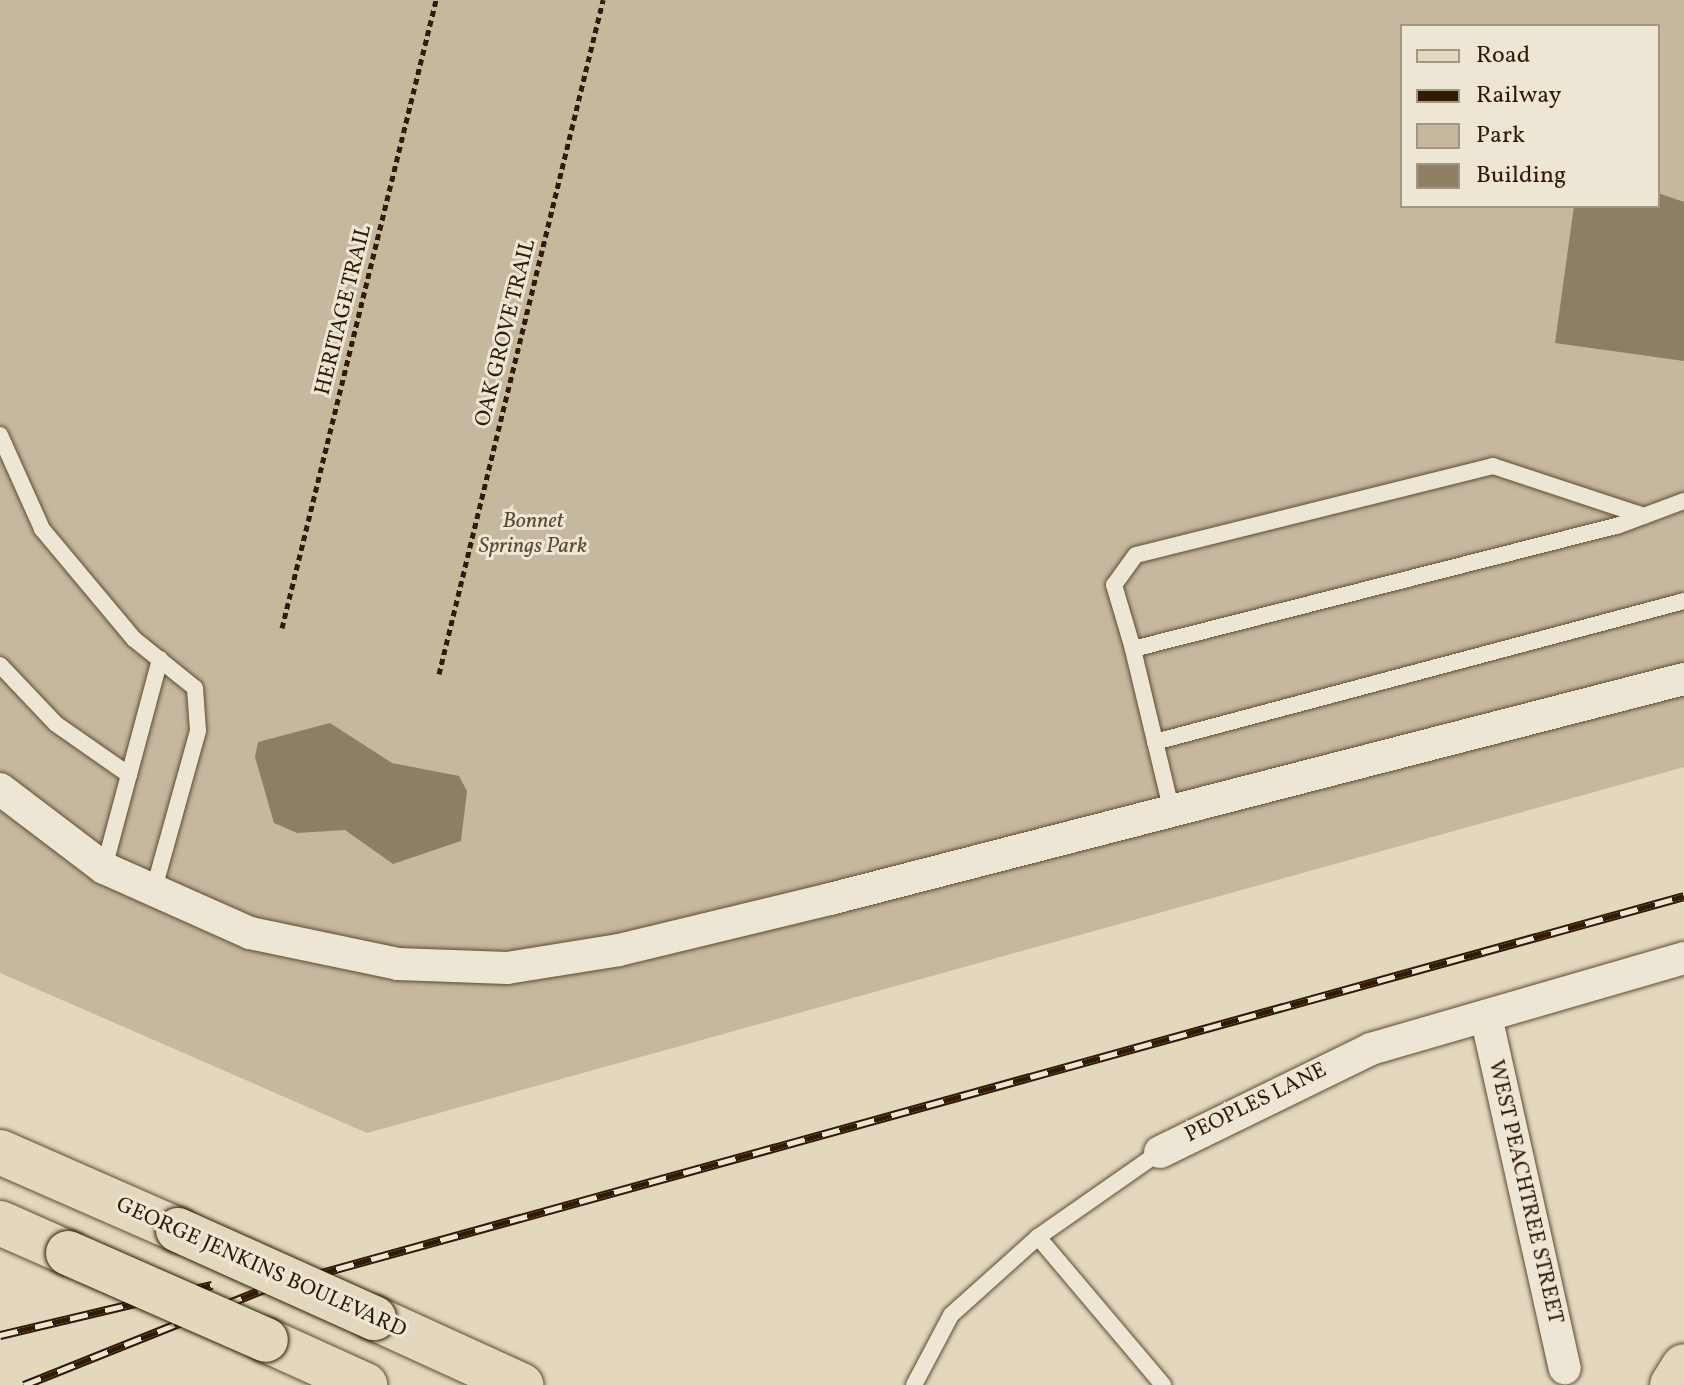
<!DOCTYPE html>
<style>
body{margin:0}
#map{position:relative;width:1684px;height:1385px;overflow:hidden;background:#e3d8be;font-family:Vollkorn,serif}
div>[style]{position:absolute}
.green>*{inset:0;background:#c5b89e}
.building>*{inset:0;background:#8e7e64}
.path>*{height:5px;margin-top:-2.5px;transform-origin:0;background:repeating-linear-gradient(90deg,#311c03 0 6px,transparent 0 10px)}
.roads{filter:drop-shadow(0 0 2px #5e4b32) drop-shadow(0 0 2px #5e4b32)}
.lane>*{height:16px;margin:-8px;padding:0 8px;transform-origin:8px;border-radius:8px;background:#ede6d5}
.street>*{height:32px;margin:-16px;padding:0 16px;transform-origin:16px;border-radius:16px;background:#ede6d5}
.primary>*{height:44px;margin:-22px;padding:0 22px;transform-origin:22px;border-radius:22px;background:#e3d8be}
.rail>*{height:9px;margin-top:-4.5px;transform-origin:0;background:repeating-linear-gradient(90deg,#ede6d5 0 18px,#311c03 0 36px);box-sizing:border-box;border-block:2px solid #311c03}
.bridges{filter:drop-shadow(0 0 2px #311c03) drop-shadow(0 0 2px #311c03)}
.primary-bridge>*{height:44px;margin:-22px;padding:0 22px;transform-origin:22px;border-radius:22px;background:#e3d8be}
span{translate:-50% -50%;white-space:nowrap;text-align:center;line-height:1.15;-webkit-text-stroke:6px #ede6d5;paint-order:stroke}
.street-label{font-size:22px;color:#311c03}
.park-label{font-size:22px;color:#5d4b32;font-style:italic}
.legend{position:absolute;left:1400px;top:24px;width:260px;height:184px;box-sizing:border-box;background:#ede6d5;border:2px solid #a29581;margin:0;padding:10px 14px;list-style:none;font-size:24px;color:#311c03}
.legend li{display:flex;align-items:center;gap:16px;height:40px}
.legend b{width:40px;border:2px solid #a29581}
</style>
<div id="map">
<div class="green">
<i style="clip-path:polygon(evenodd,0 0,1684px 0,1684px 767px,367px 1133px,0 973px,0 0,1402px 26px,1658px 26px,1658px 206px,1402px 206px,1402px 26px)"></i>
</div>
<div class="building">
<i style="clip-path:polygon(1658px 193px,1684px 202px,1684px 361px,1555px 343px,1574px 206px,1658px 206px)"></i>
<i style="clip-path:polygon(330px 723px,392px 763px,459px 776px,467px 791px,461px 841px,393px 864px,345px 830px,297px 833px,274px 823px,255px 757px,258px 742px)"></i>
</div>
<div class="path">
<i style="left:282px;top:628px;width:647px;rotate:-76.22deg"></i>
<i style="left:439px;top:674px;width:694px;rotate:-76.32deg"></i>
</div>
<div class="roads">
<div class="lane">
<i style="left:0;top:435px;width:103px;rotate:65.9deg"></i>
<i style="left:42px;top:529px;width:143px;rotate:50.1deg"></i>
<i style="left:134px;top:639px;width:78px;rotate:38.8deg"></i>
<i style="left:195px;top:688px;width:43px;rotate:86deg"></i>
<i style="left:198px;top:731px;width:167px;rotate:105.6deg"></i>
<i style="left:1133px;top:649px;width:67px;rotate:-106.5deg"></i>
<i style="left:1114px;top:585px;width:37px;rotate:-54deg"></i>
<i style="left:1136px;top:555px;width:368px;rotate:-14deg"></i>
<i style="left:1493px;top:466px;width:159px;rotate:18.3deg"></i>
<i style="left:0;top:665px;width:81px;rotate:46.5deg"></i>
<i style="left:56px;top:724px;width:89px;rotate:34.9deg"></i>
<i style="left:129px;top:775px;width:120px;rotate:-75deg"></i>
<i style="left:1155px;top:742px;width:547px;rotate:-14.92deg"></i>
<i style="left:1172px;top:812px;width:168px;rotate:-103.5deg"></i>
<i style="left:1133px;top:649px;width:499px;rotate:-14.3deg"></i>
<i style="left:1617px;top:526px;width:72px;rotate:-20.5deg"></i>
<i style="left:104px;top:868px;width:96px;rotate:-75deg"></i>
<i style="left:1038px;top:1237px;width:194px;rotate:49.8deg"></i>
<i style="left:914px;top:1385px;width:79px;rotate:-62.1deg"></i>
<i style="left:951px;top:1315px;width:117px;rotate:-41.9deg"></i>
<i style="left:1038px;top:1237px;width:149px;rotate:-34.9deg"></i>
</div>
<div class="street">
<i style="left:0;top:789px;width:131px;rotate:37.2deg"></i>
<i style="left:104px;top:868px;width:160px;rotate:24deg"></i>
<i style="left:250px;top:933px;width:151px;rotate:11.8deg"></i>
<i style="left:398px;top:964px;width:109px;rotate:2.1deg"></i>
<i style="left:507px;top:968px;width:113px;rotate:-9.1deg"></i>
<i style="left:619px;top:950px;width:217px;rotate:-13.6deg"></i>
<i style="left:830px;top:899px;width:882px;rotate:-14.45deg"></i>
<i style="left:1486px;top:1016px;width:361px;rotate:77.4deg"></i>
<i style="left:1160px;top:1152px;width:235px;rotate:-26deg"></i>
<i style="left:1371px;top:1049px;width:326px;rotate:-16.2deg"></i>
</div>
<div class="primary">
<i style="left:0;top:1152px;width:194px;rotate:23.7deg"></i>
<i style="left:0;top:1223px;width:74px;rotate:23.8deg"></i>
<i style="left:374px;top:1318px;width:162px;rotate:24.5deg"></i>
<i style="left:266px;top:1340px;width:109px;rotate:24.4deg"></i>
<i style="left:1672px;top:1385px;width:22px;rotate:-58deg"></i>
</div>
</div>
<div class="rail">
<i style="left:0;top:1335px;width:218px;rotate:-13.3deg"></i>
<i style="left:24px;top:1385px;width:262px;rotate:-21.8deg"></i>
<i style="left:267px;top:1288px;width:1470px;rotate:-15.46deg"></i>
</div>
<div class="bridges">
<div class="primary-bridge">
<i style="left:178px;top:1230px;width:215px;rotate:24.2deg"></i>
<i style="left:68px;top:1253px;width:216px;rotate:23.7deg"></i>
</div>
</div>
<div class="street-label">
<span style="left:344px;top:310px;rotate:-76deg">HERITAGE TRAIL</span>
<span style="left:506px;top:333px;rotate:-76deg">OAK GROVE TRAIL</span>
<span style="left:1256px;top:1103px;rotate:-26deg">PEOPLES LANE</span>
<span style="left:1525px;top:1192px;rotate:77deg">WEST PEACHTREE STREET</span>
<span style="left:261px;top:1268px;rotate:24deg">GEORGE JENKINS BOULEVARD</span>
</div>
<div class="park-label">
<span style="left:533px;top:534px">Bonnet<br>Springs Park</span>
</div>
<ul class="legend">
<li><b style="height:10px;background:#e3d8be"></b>Road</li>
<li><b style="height:10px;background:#311c03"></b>Railway</li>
<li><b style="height:22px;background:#c5b89e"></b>Park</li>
<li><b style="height:22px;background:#8e7e64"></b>Building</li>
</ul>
</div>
